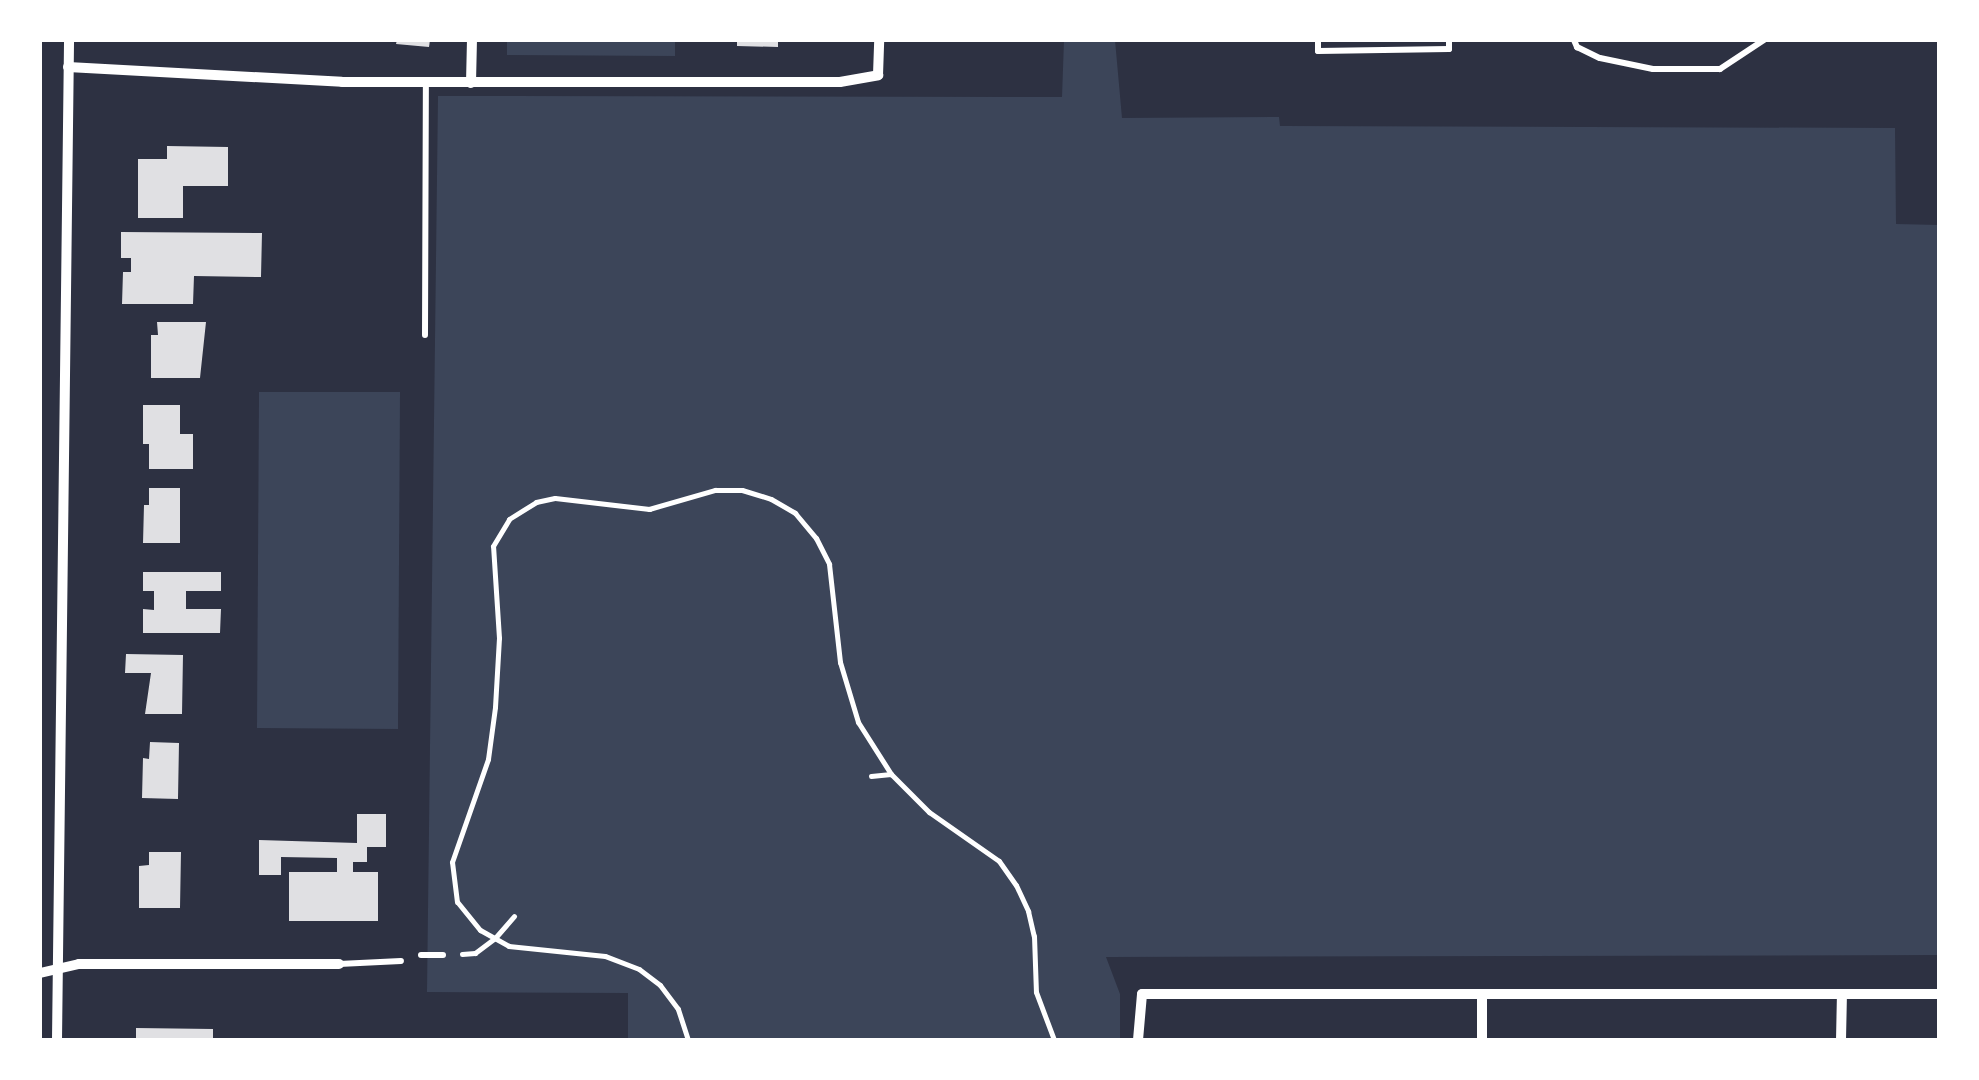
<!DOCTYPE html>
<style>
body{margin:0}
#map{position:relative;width:1979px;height:1080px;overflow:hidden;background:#2d3142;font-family:"Titillium Web",sans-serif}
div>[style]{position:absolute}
.green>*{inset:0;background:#3c4559}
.building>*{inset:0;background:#e0e0e3}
.path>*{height:5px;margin:-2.5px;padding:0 2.5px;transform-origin:2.5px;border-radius:2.5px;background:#fff}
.service>*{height:6px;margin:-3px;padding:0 3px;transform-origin:3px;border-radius:3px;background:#fff}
.minor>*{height:10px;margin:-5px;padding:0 5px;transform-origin:5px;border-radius:5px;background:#fff}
span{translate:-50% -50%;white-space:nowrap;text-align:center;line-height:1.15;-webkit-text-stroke:10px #fff;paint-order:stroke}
.frame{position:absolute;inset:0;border:42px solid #fff;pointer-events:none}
</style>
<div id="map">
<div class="green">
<i style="clip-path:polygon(507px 40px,675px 40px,675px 56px,507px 55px)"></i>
<i style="clip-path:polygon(1064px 40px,1115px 40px,1122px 118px,1279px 117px,1280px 126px,1895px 128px,1896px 224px,1939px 225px,1939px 955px,1106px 957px,1120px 994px,1120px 1040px,628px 1040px,628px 993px,427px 992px,438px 96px,1062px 97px)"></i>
<i style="clip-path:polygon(259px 392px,400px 392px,398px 729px,257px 728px)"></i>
</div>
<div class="building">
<i style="clip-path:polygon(397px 40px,430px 40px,429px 47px,396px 44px)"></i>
<i style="clip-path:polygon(737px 40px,778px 40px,778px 47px,737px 46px)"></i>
<i style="clip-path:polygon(167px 146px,228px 147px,228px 186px,183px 186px,183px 218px,138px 218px,138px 159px,167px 159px)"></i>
<i style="clip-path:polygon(121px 232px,262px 233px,261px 277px,194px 276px,193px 304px,122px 304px,123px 272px,131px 272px,131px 258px,121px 258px)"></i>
<i style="clip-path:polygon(157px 322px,206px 322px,200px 378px,151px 378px,151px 335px,158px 335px)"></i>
<i style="clip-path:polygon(143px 405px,180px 405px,180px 434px,193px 434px,193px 469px,149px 469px,149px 444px,143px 444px)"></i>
<i style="clip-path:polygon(149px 488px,180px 488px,180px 543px,143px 543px,144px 505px,149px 505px)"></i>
<i style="clip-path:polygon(143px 572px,221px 572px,221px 591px,186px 591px,186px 609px,221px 609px,220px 633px,143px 633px,143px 609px,154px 610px,154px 591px,143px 591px)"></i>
<i style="clip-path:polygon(126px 654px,183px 655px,182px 714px,145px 714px,151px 673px,125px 673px)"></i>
<i style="clip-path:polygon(150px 742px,179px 743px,178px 799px,142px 798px,143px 758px,149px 759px)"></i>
<i style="clip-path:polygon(357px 814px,386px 814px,386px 847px,367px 847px,367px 862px,353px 862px,353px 872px,378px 872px,378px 921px,289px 921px,289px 872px,337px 872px,337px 858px,281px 857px,281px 875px,259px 875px,259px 840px,357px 843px)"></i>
<i style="clip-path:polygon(149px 852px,181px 852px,180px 908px,139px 908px,139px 866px,149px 865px)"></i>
<i style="clip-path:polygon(136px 1028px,213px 1029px,213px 1040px,136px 1040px)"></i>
</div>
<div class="path">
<i style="left:871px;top:776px;width:20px;rotate:-6deg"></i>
<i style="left:462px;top:954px;width:13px;rotate:-4deg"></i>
<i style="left:475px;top:953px;width:25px;rotate:-37deg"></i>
<i style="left:495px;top:938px;width:29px;rotate:-49deg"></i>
<i style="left:688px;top:1040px;width:33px;rotate:-108deg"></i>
<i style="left:678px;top:1009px;width:30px;rotate:-127deg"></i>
<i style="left:660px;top:985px;width:26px;rotate:-143deg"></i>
<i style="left:639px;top:969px;width:36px;rotate:-159deg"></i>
<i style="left:605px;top:956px;width:97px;rotate:-174.1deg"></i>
<i style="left:509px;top:946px;width:33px;rotate:-151deg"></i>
<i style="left:480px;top:930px;width:36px;rotate:-129deg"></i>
<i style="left:457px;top:902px;width:40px;rotate:-97.1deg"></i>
<i style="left:452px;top:862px;width:109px;rotate:-70.7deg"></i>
<i style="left:488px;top:759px;width:52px;rotate:-82.3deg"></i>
<i style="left:495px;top:707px;width:69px;rotate:-86.7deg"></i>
<i style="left:499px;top:638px;width:92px;rotate:-93.7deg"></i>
<i style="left:493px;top:546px;width:31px;rotate:-59deg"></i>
<i style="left:509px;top:519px;width:32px;rotate:-32deg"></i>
<i style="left:536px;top:502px;width:19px;rotate:-12deg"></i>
<i style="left:555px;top:498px;width:95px;rotate:6.7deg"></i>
<i style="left:649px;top:509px;width:69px;rotate:-16.1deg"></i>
<i style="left:715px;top:490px;width:27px"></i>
<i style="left:742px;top:490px;width:30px;rotate:17deg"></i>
<i style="left:771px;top:499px;width:28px;rotate:30deg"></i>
<i style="left:795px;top:513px;width:33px;rotate:50deg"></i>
<i style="left:816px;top:538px;width:29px;rotate:63deg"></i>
<i style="left:829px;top:564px;width:99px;rotate:83.6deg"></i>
<i style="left:840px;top:662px;width:63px;rotate:73.3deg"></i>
<i style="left:858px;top:722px;width:62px;rotate:57.6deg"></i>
<i style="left:891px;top:774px;width:54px;rotate:45deg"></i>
<i style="left:929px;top:812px;width:85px;rotate:35deg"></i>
<i style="left:999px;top:861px;width:29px;rotate:55deg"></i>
<i style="left:1016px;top:885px;width:29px;rotate:65deg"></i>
<i style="left:1028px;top:911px;width:26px;rotate:77deg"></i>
<i style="left:1034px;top:936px;width:56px;rotate:88deg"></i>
<i style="left:1036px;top:992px;width:51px;rotate:69.4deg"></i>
</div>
<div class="service">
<i style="left:1318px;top:40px;width:11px;rotate:90deg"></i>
<i style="left:1318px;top:51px;width:131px;rotate:-0.9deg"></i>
<i style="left:1449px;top:49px;width:9px;rotate:-90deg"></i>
<i style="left:1574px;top:40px;width:8px;rotate:67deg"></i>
<i style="left:1577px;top:47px;width:25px;rotate:26deg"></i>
<i style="left:1600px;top:58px;width:54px;rotate:11.7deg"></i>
<i style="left:1653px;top:69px;width:67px"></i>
<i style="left:1720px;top:69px;width:53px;rotate:-33.4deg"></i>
<i style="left:425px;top:335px;width:252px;rotate:-89.8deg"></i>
<i style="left:421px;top:955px;width:22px"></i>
<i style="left:339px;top:964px;width:62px;rotate:-2.8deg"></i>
</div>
<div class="minor">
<i style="left:68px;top:67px;width:274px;rotate:3.1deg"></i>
<i style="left:342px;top:82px;width:498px"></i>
<i style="left:840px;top:82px;width:39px;rotate:-10deg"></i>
<i style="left:878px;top:75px;width:35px;rotate:-88deg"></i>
<i style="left:471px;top:83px;width:43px;rotate:-88.7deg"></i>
<i style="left:40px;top:973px;width:40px;rotate:-13deg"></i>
<i style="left:79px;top:964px;width:260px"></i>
<i style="left:1482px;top:994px;width:46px;rotate:90deg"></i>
<i style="left:57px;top:1040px;width:1000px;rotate:-89.31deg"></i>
<i style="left:1138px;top:1040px;width:46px;rotate:-85deg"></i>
<i style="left:1142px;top:994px;width:797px"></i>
<i style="left:1841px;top:1040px;width:46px;rotate:-88.8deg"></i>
</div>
<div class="frame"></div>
</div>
